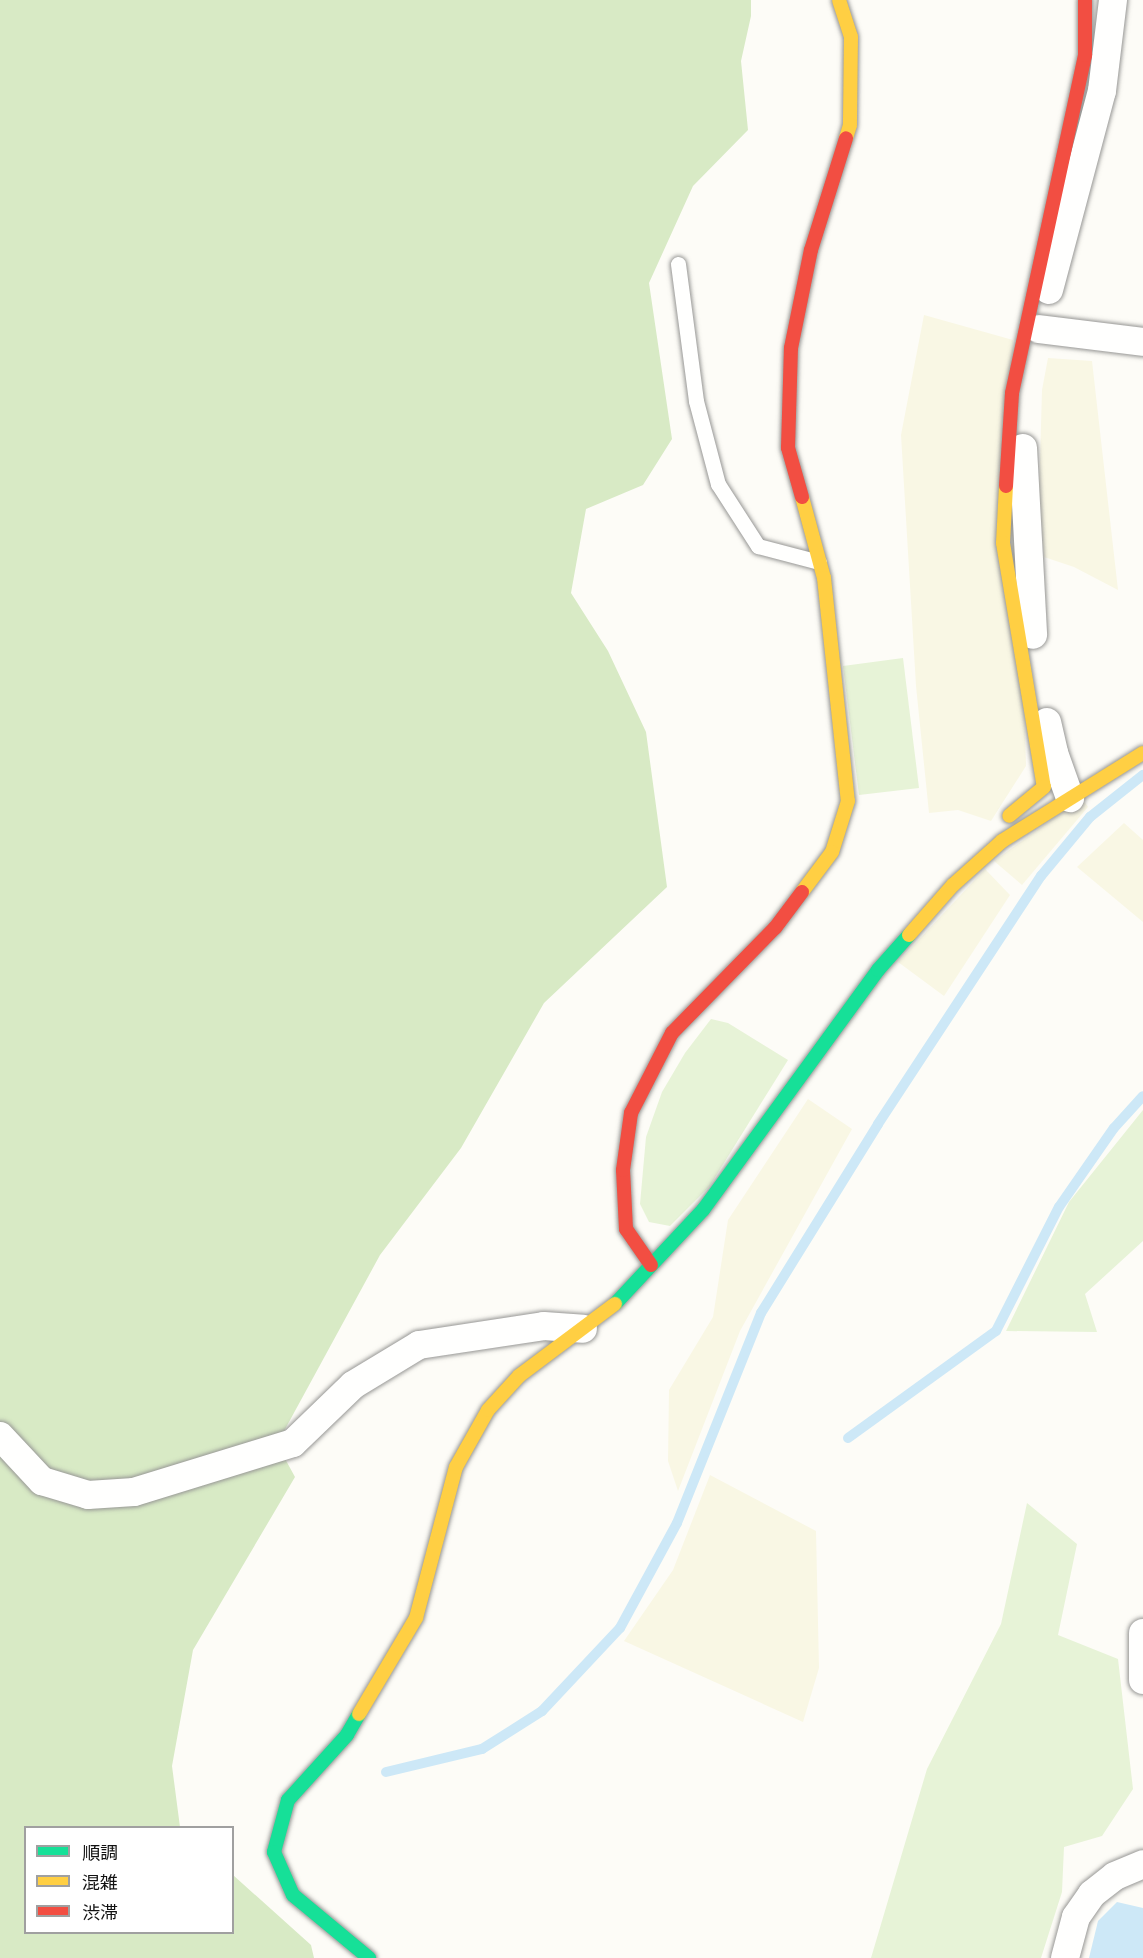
<!DOCTYPE html>
<meta charset="utf-8">
<style>
body{margin:0}
#map{position:relative;width:1143px;height:1958px;overflow:hidden;background:#fdfcf7;font-family:Bitter,"Noto Sans JP",serif}
div>[style]{position:absolute}
.farmland>*{inset:0;background:#f9f7e4}
.green>*{inset:0;background:#e7f3d7}
.forest>*{inset:0;background:#d8eac5}
.water>*{inset:0;background:#cde8f7}
.stream>*{height:10px;margin:-5px;padding:0 5px;transform-origin:5px;border-radius:5px;background:#cde8f7}
.roads{filter:drop-shadow(0 0 2px #979795) drop-shadow(0 0 2px #979795)}
.lane>*{height:15px;margin:-7.5px;padding:0 7.5px;transform-origin:7.5px;border-radius:7.5px;background:#fffffe}
.street>*{height:28px;margin:-14px;padding:0 14px;transform-origin:14px;border-radius:14px;background:#fffffe}
.fast>*{height:14px;margin:-7px;padding:0 7px;transform-origin:7px;border-radius:7px;background:#16e098}
.slow>*{height:14px;margin:-7px;padding:0 7px;transform-origin:7px;border-radius:7px;background:#ffcf43}
.jam>*{height:14px;margin:-7px;padding:0 7px;transform-origin:7px;border-radius:7px;background:#f24e42}
span{translate:-50% -50%;white-space:nowrap;text-align:center;line-height:1.15;-webkit-text-stroke:6px #fff;paint-order:stroke}
.legend{position:absolute;left:24px;top:1826px;width:210px;height:108px;box-sizing:border-box;background:#fff;border:2px solid #a0a0a0;margin:0;padding:8px 10px;list-style:none;font-size:18px;color:#111}
.legend li{display:flex;align-items:center;gap:12px;height:30px}
.legend b{width:30px;border:2px solid #a0a0a0}
</style>
<div id="map">
<div class="farmland">
<i style="clip-path:polygon(924px 315px,1013px 340px,1026px 766px,991px 821px,958px 810px,929px 813px,916px 686px,901px 435px)"></i>
<i style="clip-path:polygon(1048px 358px,1092px 361px,1118px 590px,1074px 567px,1044px 557px,1039px 495px,1042px 390px)"></i>
<i style="clip-path:polygon(1082px 798px,1088px 807px,1022px 885px,994px 861px)"></i>
<i style="clip-path:polygon(1124px 823px,1143px 840px,1143px 922px,1077px 867px)"></i>
<i style="clip-path:polygon(985px 869px,1010px 895px,944px 996px,898px 962px)"></i>
<i style="clip-path:polygon(808px 1099px,852px 1129px,740px 1331px,678px 1491px,668px 1461px,669px 1390px,713px 1317px,728px 1220px)"></i>
<i style="clip-path:polygon(710px 1475px,816px 1531px,819px 1668px,803px 1722px,624px 1641px,673px 1570px)"></i>
</div>
<div class="green">
<i style="clip-path:polygon(903px 658px,919px 788px,859px 795px,843px 666px)"></i>
<i style="clip-path:polygon(711px 1019px,728px 1023px,788px 1060px,709px 1187px,670px 1226px,649px 1222px,640px 1204px,646px 1137px,662px 1092px,685px 1053px)"></i>
<i style="clip-path:polygon(1143px 1110px,1143px 1241px,1085px 1294px,1097px 1332px,1006px 1331px,1069px 1202px)"></i>
<i style="clip-path:polygon(1027px 1503px,1077px 1544px,1058px 1635px,1118px 1659px,1133px 1789px,1102px 1836px,1064px 1847px,1062px 1892px,1041px 1958px,871px 1958px,927px 1769px,1001px 1624px)"></i>
</div>
<div class="forest">
<i style="clip-path:polygon(0 0,751px 0,751px 16px,741px 61px,748px 130px,693px 186px,649px 283px,672px 439px,643px 485px,586px 509px,571px 593px,608px 651px,646px 732px,667px 887px,544px 1003px,461px 1148px,380px 1255px,277px 1444px,295px 1477px,193px 1650px,172px 1766px,180px 1827px,26px 1828px,26px 1932px,232px 1932px,233px 1875px,311px 1945px,314px 1958px,0 1958px)"></i>
</div>
<div class="water">
<i style="clip-path:polygon(1117px 1902px,1143px 1908px,1143px 1958px,1089px 1958px,1098px 1921px)"></i>
</div>
<div class="stream">
<i style="left:848px;top:1438px;width:183px;rotate:-35.9deg"></i>
<i style="left:996px;top:1331px;width:139px;rotate:-63.1deg"></i>
<i style="left:1059px;top:1207px;width:96px;rotate:-55.2deg"></i>
<i style="left:1114px;top:1128px;width:43px;rotate:-47.8deg"></i>
<i style="left:386px;top:1772px;width:99px;rotate:-13.5deg"></i>
<i style="left:482px;top:1749px;width:71px;rotate:-32.3deg"></i>
<i style="left:542px;top:1711px;width:114px;rotate:-46.8deg"></i>
<i style="left:620px;top:1628px;width:119px;rotate:-61.5deg"></i>
<i style="left:677px;top:1523px;width:226px;rotate:-68.2deg"></i>
<i style="left:761px;top:1313px;width:222px;rotate:-58.2deg"></i>
<i style="left:878px;top:1124px;width:297px;rotate:-56.7deg"></i>
<i style="left:1041px;top:876px;width:77px;rotate:-50.3deg"></i>
<i style="left:1090px;top:817px;width:68px;rotate:-38.4deg"></i>
</div>
<div class="roads">
<div class="lane">
<i style="left:678px;top:264px;width:138px;rotate:82.5deg"></i>
<i style="left:696px;top:401px;width:86px;rotate:75.2deg"></i>
<i style="left:718px;top:484px;width:74px;rotate:57.2deg"></i>
<i style="left:758px;top:546px;width:63px;rotate:14.7deg"></i>
</div>
<div class="street">
<i style="left:1049px;top:290px;width:206px;rotate:-75.1deg"></i>
<i style="left:1102px;top:91px;width:92px;rotate:-83.1deg"></i>
<i style="left:1039px;top:329px;width:105px;rotate:7.1deg"></i>
<i style="left:1023px;top:448px;width:187px;rotate:86.9deg"></i>
<i style="left:1047px;top:722px;width:32px;rotate:77deg"></i>
<i style="left:1054px;top:753px;width:48px;rotate:70.4deg"></i>
<i style="left:0;top:1436px;width:62px;rotate:47deg"></i>
<i style="left:42px;top:1481px;width:48px;rotate:16.9deg"></i>
<i style="left:88px;top:1495px;width:46px;rotate:-3.7deg"></i>
<i style="left:134px;top:1492px;width:166px;rotate:-17.1deg"></i>
<i style="left:293px;top:1443px;width:83px;rotate:-44deg"></i>
<i style="left:353px;top:1385px;width:77px;rotate:-31.2deg"></i>
<i style="left:419px;top:1345px;width:126px;rotate:-8.6deg"></i>
<i style="left:544px;top:1326px;width:39px;rotate:4deg"></i>
<i style="left:1143px;top:1633px;width:47px;rotate:90deg"></i>
<i style="left:1065px;top:1958px;width:42px;rotate:-75deg"></i>
<i style="left:1076px;top:1917px;width:28px;rotate:-55deg"></i>
<i style="left:1092px;top:1894px;width:29px;rotate:-38deg"></i>
<i style="left:1115px;top:1876px;width:30px;rotate:-23deg"></i>
</div>
<div class="fast">
<i style="left:615px;top:1304px;width:129px;rotate:-46.9deg"></i>
<i style="left:703px;top:1210px;width:297px;rotate:-53.9deg"></i>
<i style="left:878px;top:970px;width:47px;rotate:-48.5deg"></i>
<i style="left:359px;top:1714px;width:24px;rotate:120deg"></i>
<i style="left:347px;top:1735px;width:88px;rotate:132.2deg"></i>
<i style="left:288px;top:1800px;width:54px;rotate:105.1deg"></i>
<i style="left:274px;top:1852px;width:47px;rotate:66.2deg"></i>
<i style="left:293px;top:1895px;width:99px;rotate:39.7deg"></i>
</div>
<div class="slow">
<i style="left:839px;top:0;width:39px;rotate:72deg"></i>
<i style="left:851px;top:37px;width:88px;rotate:90.7deg"></i>
<i style="left:850px;top:125px;width:14px;rotate:107deg"></i>
<i style="left:1006px;top:486px;width:57px;rotate:93deg"></i>
<i style="left:1003px;top:543px;width:247px;rotate:80.5deg"></i>
<i style="left:1044px;top:787px;width:45px;rotate:140.4deg"></i>
<i style="left:802px;top:497px;width:84px;rotate:74.8deg"></i>
<i style="left:824px;top:578px;width:224px;rotate:83.9deg"></i>
<i style="left:848px;top:801px;width:53px;rotate:107.4deg"></i>
<i style="left:832px;top:852px;width:50px;rotate:126.9deg"></i>
<i style="left:909px;top:935px;width:67px;rotate:-48.7deg"></i>
<i style="left:953px;top:885px;width:66px;rotate:-41.9deg"></i>
<i style="left:1002px;top:841px;width:166px;rotate:-32deg"></i>
<i style="left:359px;top:1714px;width:112px;rotate:-59.3deg"></i>
<i style="left:416px;top:1618px;width:156px;rotate:-75.2deg"></i>
<i style="left:456px;top:1467px;width:65px;rotate:-60.7deg"></i>
<i style="left:488px;top:1410px;width:46px;rotate:-47.6deg"></i>
<i style="left:519px;top:1376px;width:120px;rotate:-36.9deg"></i>
</div>
<div class="jam">
<i style="left:1006px;top:486px;width:93px;rotate:-86.3deg"></i>
<i style="left:1012px;top:393px;width:346px;rotate:-77.8deg"></i>
<i style="left:1085px;top:55px;width:55px;rotate:-90deg"></i>
<i style="left:802px;top:497px;width:51px;rotate:-105.9deg"></i>
<i style="left:788px;top:448px;width:100px;rotate:-88.3deg"></i>
<i style="left:791px;top:348px;width:100px;rotate:-78.5deg"></i>
<i style="left:811px;top:250px;width:117px;rotate:-72.6deg"></i>
<i style="left:651px;top:1265px;width:44px;rotate:-124.8deg"></i>
<i style="left:626px;top:1229px;width:59px;rotate:-92.9deg"></i>
<i style="left:623px;top:1170px;width:58px;rotate:-82deg"></i>
<i style="left:631px;top:1113px;width:90px;rotate:-62.9deg"></i>
<i style="left:672px;top:1033px;width:147px;rotate:-45.6deg"></i>
<i style="left:775px;top:928px;width:45px;rotate:-53.1deg"></i>
</div>
</div>
<ul class="legend">
<li><b style="height:8px;background:#16e098"></b>順調</li>
<li><b style="height:8px;background:#ffcf43"></b>混雑</li>
<li><b style="height:8px;background:#f24e42"></b>渋滞</li>
</ul>
</div>
